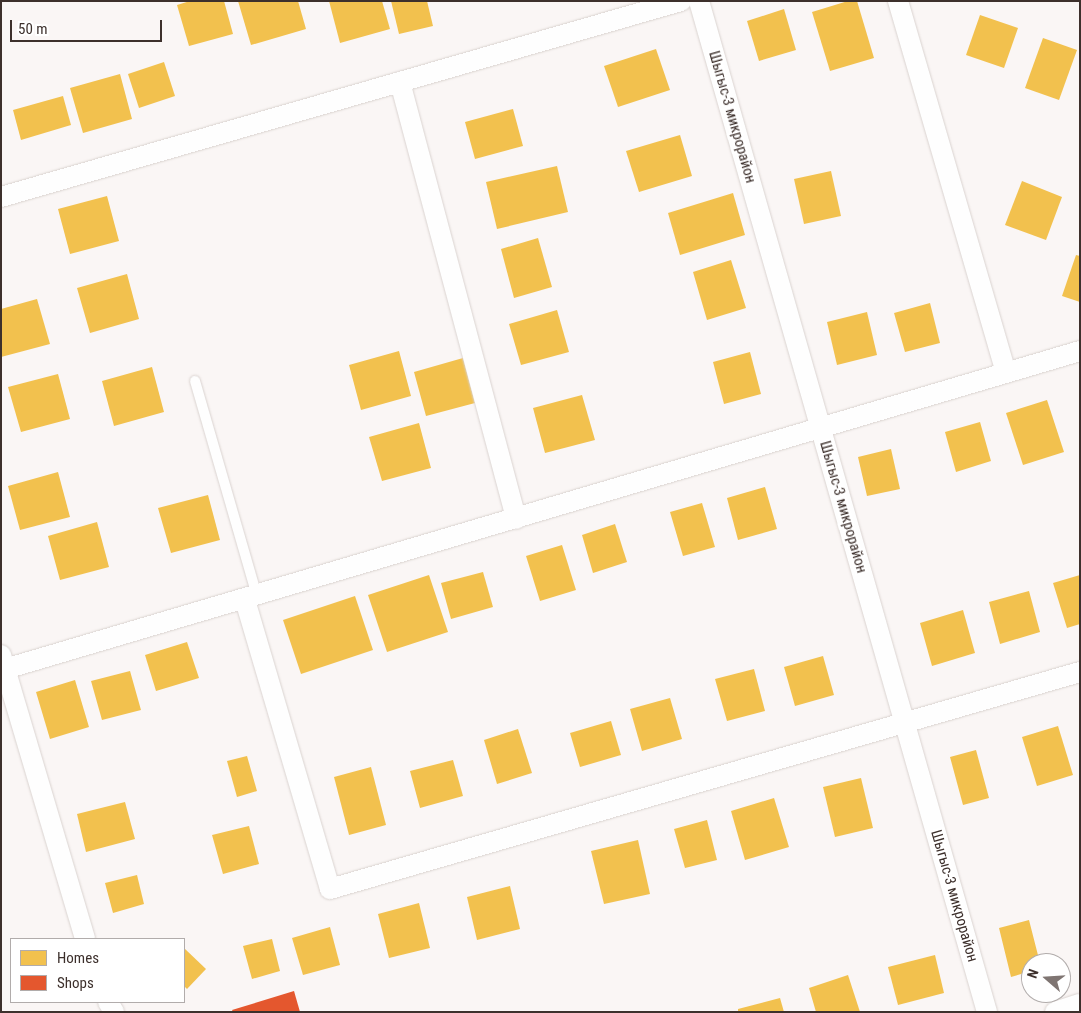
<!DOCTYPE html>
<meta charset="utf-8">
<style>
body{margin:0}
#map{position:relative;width:1081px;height:1013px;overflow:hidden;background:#faf6f5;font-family:"Roboto Condensed",sans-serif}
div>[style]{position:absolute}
.homes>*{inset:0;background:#f2c14e}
.shops>*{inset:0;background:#e4572e}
.roads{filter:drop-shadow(0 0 1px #dad3d0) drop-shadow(0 0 1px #dad3d0)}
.lane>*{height:10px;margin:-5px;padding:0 5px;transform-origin:5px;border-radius:5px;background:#fefefe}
.street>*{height:20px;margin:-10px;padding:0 10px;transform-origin:10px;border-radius:10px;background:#fefefe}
span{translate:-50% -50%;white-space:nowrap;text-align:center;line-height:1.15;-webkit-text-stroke:5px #fff;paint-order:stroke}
.street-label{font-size:15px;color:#3d302c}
.frame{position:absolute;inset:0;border:2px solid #3d302c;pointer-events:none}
.legend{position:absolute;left:10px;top:938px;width:175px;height:65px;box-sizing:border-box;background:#fff;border:1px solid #b1acab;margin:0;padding:6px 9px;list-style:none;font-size:15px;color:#3d302c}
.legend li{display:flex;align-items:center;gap:10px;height:25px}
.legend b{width:25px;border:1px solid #b1acab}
.north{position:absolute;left:1021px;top:953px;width:50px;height:50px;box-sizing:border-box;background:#fff;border:1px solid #b1acab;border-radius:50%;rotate:289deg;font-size:14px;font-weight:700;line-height:20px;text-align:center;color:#3d302c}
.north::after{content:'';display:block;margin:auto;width:18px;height:22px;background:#7f7572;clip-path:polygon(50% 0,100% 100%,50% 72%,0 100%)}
.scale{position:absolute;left:10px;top:20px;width:152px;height:22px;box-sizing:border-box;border:2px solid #3d302c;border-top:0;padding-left:6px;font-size:15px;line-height:18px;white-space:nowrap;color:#3d302c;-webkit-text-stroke:4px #fff;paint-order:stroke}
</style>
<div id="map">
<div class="homes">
<i style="clip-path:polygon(190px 1px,224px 1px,233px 34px,189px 46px,177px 5px)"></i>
<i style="clip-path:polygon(238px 1px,298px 1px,306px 29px,251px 45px)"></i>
<i style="clip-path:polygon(329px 1px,382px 1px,390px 29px,340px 43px)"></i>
<i style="clip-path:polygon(391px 1px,427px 1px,433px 26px,399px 34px)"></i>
<i style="clip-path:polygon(848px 1px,857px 1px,874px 58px,830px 71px,812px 12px)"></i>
<i style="clip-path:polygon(784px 9px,796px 50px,759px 61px,747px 21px)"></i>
<i style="clip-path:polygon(980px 15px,1018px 28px,1004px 68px,966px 55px)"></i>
<i style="clip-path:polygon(1043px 38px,1077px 50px,1059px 100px,1025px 88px)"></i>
<i style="clip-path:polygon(656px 49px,670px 90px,618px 107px,604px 66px)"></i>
<i style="clip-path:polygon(164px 62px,175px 96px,139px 108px,128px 74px)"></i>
<i style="clip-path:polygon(120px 74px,132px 119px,83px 133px,70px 88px)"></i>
<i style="clip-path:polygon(63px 96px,71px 125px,21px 140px,13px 110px)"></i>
<i style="clip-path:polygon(513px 109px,523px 146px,475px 159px,465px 122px)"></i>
<i style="clip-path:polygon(680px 135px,692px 176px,639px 192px,626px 151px)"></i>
<i style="clip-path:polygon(557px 166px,568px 212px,497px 229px,486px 182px)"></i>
<i style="clip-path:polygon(831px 171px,841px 216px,804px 224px,794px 179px)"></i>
<i style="clip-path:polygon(1022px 181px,1062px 197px,1046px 240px,1005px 225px)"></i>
<i style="clip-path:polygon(733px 193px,745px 235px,680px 255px,668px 213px)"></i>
<i style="clip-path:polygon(107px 196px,119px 241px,70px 254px,58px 209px)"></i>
<i style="clip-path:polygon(538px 238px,552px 287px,514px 298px,501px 249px)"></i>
<i style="clip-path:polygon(1076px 255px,1080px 256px,1080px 302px,1062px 296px)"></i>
<i style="clip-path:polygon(731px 260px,746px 308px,707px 320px,693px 272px)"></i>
<i style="clip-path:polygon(127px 274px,139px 319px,90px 333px,77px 288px)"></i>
<i style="clip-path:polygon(37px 299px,50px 344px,1px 357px,1px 309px)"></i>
<i style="clip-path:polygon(930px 303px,940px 343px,905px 352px,894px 313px)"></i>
<i style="clip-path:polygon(557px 310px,569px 352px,521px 365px,509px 324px)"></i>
<i style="clip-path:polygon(867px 312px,877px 355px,837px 365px,827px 322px)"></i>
<i style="clip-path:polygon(399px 351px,411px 396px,361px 410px,349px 365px)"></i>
<i style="clip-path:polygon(750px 352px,761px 394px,724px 404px,713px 362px)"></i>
<i style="clip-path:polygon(463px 358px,475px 403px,426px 416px,414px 372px)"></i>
<i style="clip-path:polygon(152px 367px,164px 412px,114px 426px,102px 381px)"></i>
<i style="clip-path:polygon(58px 374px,70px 419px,21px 432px,8px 387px)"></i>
<i style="clip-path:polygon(582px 395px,595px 440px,545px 453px,533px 408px)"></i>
<i style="clip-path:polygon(1047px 400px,1064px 452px,1023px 465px,1006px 413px)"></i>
<i style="clip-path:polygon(980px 422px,991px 461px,956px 472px,945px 432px)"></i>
<i style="clip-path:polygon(419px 423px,431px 468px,382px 481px,369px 437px)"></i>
<i style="clip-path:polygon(891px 449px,900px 489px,867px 496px,858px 457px)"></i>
<i style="clip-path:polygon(58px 472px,70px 517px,20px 530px,8px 486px)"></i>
<i style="clip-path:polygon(765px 487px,777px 529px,738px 540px,727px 498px)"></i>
<i style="clip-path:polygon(208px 495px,220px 540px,171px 553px,158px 508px)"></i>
<i style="clip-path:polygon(702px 503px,715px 547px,683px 556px,670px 512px)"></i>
<i style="clip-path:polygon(97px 522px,109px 567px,60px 580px,48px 536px)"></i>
<i style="clip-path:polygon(615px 524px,627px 562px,593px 573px,582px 535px)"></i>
<i style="clip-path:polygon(562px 545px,576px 590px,540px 601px,526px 556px)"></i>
<i style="clip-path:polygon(483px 572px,493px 607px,451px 619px,441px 583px)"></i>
<i style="clip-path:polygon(429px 575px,448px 632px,387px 652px,368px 595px)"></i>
<i style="clip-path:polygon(1080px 575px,1080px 624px,1067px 628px,1053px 583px)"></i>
<i style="clip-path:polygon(1029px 591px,1040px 632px,1000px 644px,989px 602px)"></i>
<i style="clip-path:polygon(355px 596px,373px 650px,301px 674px,283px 620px)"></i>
<i style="clip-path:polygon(963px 610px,975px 653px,932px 666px,920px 623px)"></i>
<i style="clip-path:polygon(187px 642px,199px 678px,156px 691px,145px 655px)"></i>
<i style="clip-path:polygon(823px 656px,834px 695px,795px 706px,784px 667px)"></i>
<i style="clip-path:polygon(754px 669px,765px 711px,727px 721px,715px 679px)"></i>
<i style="clip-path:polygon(130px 671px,141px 710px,102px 720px,91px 681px)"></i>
<i style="clip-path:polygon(75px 680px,89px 727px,50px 739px,36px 692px)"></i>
<i style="clip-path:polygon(670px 698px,682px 739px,642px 751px,630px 709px)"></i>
<i style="clip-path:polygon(611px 721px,621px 755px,580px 767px,570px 733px)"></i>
<i style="clip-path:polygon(1058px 726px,1073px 775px,1037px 786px,1022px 737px)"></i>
<i style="clip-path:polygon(518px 729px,532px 773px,497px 784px,484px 740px)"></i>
<i style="clip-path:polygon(976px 750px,989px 798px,963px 805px,950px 757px)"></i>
<i style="clip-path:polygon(247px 756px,257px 791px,237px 797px,227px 761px)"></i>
<i style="clip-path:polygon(453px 760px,463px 796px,420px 808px,410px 771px)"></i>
<i style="clip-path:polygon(371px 767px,386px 825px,349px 835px,334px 777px)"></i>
<i style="clip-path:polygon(861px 778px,873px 828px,835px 837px,823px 787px)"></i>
<i style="clip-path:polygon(774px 798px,789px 847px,745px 860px,731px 811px)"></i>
<i style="clip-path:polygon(125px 802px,135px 839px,86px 852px,77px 814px)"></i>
<i style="clip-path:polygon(707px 820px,717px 860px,685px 868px,674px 829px)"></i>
<i style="clip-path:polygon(249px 826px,259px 864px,223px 874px,212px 835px)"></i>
<i style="clip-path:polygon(638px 840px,650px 894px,604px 904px,591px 851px)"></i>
<i style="clip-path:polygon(137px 875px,144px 904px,113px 913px,105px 883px)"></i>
<i style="clip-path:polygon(510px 886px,520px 929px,477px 940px,467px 897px)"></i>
<i style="clip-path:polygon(419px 903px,430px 948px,389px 958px,378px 914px)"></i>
<i style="clip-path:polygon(1029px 920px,1040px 963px,1031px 963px,1031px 971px,1011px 977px,999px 928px)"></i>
<i style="clip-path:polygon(330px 927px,340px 965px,303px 975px,292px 938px)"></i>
<i style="clip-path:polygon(272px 939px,280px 971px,252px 979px,243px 946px)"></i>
<i style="clip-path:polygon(184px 948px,206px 969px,187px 989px,184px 986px)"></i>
<i style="clip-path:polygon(935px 955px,944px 993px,898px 1005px,888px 967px)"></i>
<i style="clip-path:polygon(848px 975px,860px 1012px,816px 1012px,809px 988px)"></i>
<i style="clip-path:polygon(780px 998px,784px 1012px,738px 1012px,738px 1009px)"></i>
</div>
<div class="shops">
<i style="clip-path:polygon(294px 991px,300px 1012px,233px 1012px,232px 1010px)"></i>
</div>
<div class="roads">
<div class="lane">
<i style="left:195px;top:381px;width:224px;rotate:73.9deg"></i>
</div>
<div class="street">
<i style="left:699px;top:1px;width:1051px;rotate:74.1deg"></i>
<i style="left:898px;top:1px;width:387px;rotate:73.8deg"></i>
<i style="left:400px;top:82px;width:452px;rotate:75.1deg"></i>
<i style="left:1px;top:197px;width:708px;rotate:-16.08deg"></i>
<i style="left:245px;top:600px;width:301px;rotate:73.6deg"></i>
<i style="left:330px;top:889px;width:781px;rotate:-16.14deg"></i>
<i style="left:1px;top:655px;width:296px;rotate:73.5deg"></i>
<i style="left:5px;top:669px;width:1121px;rotate:-16.48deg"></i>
<i style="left:108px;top:1002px;width:12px;rotate:59deg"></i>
<i style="left:1055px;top:1012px;width:26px;rotate:-18deg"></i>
</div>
</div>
<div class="street-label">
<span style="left:732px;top:117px;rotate:74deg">Шыгыс-3 микрорайон</span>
<span style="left:843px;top:507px;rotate:74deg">Шыгыс-3 микрорайон</span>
<span style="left:954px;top:896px;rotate:74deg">Шыгыс-3 микрорайон</span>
</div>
<div class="frame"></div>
<ul class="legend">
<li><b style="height:14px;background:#f2c14e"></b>Homes</li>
<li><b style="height:14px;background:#e4572e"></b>Shops</li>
</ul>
<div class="north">N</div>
<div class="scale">50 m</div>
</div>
